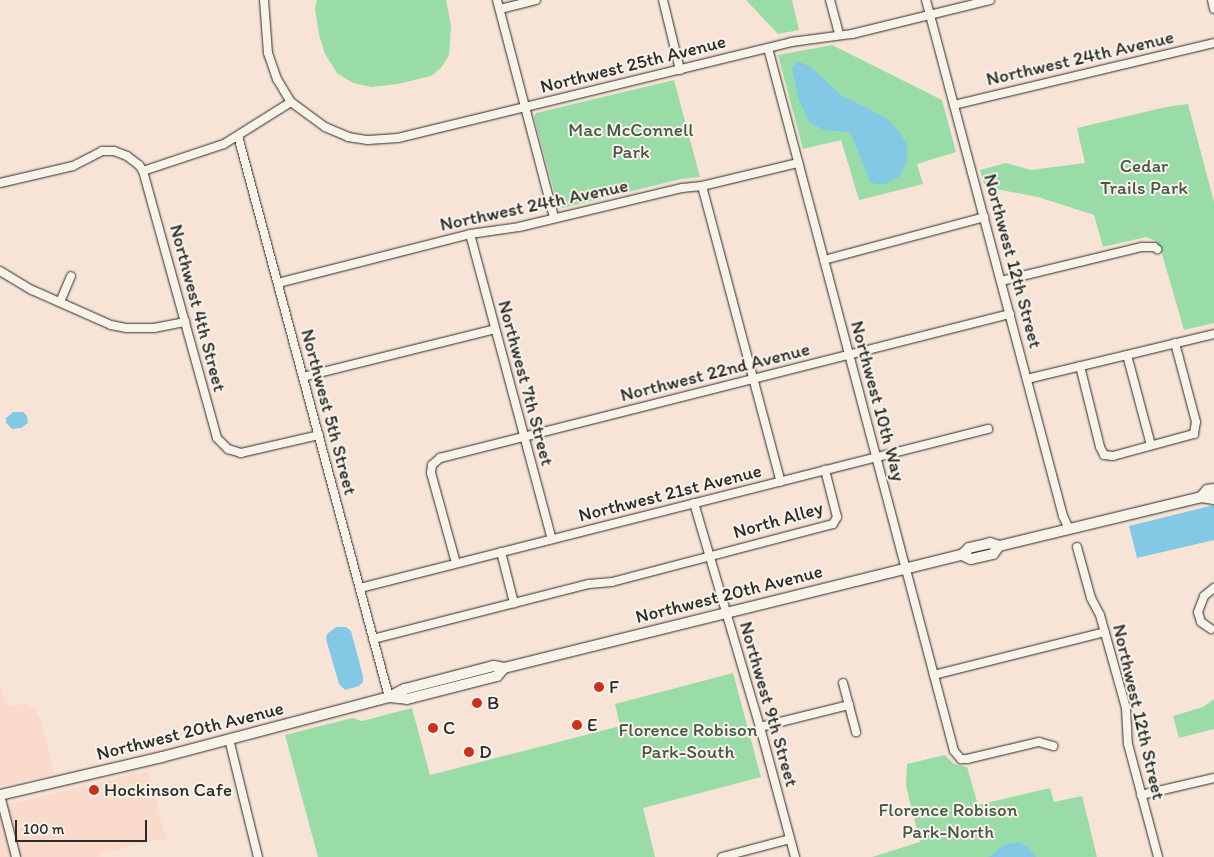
<!DOCTYPE html>
<style>
body{margin:0}
#map{position:relative;width:1214px;height:857px;overflow:hidden;background:#f8e4d7;font-family:Itim,sans-serif}
div>[style]{position:absolute}
.built>*{inset:0;background:#f9dacb}
.green>*{inset:0;background:#99dca8}
.water>*{inset:0;background:#83c8e4}
.roads{filter:drop-shadow(0 0 1px #2b2b2b) drop-shadow(0 0 1px #2b2b2b)}
.minor>*{height:8px;margin:-4px;padding:0 4px;transform-origin:4px;border-radius:4px;background:#f7f3e8}
.tertiary>*{height:10px;margin:-5px;padding:0 5px;transform-origin:5px;border-radius:5px;background:#f7f3e8}
.dots>*{width:14px;height:14px;translate:-50% -50%;box-sizing:border-box;border:2px solid #f7f3e8;border-radius:50%}
span{translate:-50% -50%;white-space:nowrap;text-align:center;line-height:1.15;-webkit-text-stroke:4px #f7f3e8;paint-order:stroke}
.street-label{font-size:19px;color:#2b2b2b}
.park-label{font-size:19px;color:#46574a}
.poi-label{font-size:19px;color:#2b2b2b}
.left{translate:0 -50%;text-align:left}
.scale{position:absolute;left:15px;top:820px;width:132px;height:22px;box-sizing:border-box;border:2px solid #2b2b2b;border-top:0;padding-left:6px;font-size:15px;line-height:18px;white-space:nowrap;color:#2b2b2b;-webkit-text-stroke:4px #f7f3e8;paint-order:stroke}
</style>
<div id="map">
<div class="built">
<i style="clip-path:polygon(0 684px,6px 706px,26px 704px,35px 709px,40px 718px,54px 774px,0 786px)"></i>
<i style="clip-path:polygon(148px 771px,166px 838px,99px 854px,100px 857px,0 857px,0 806px)"></i>
</div>
<div class="green">
<i style="clip-path:polygon(317px 0,446px 0,451px 26px,449px 55px,441px 68px,431px 76px,398px 84px,372px 87px,353px 83px,337px 73px,325px 54px,319px 35px,315px 8px)"></i>
<i style="clip-path:polygon(746px 0,792px 0,799px 30px,778px 34px)"></i>
<i style="clip-path:polygon(832px 45px,942px 100px,956px 152px,917px 164px,923px 184px,859px 200px,841px 140px,803px 149px,778px 55px)"></i>
<i style="clip-path:polygon(674px 80px,700px 177px,681px 179px,563px 208px,558px 206px,534px 117px,536px 113px)"></i>
<i style="clip-path:polygon(1188px 104px,1214px 202px,1214px 323px,1184px 330px,1160px 247px,1154px 240px,1146px 237px,1103px 247px,1094px 215px,1038px 197px,985px 187px,980px 170px,1006px 163px,1031px 170px,1085px 163px,1077px 128px,1166px 107px)"></i>
<i style="clip-path:polygon(733px 673px,761px 777px,643px 808px,655px 857px,318px 857px,285px 735px,352px 718px,362px 721px,412px 708px,430px 775px,620px 726px,615px 704px)"></i>
<i style="clip-path:polygon(1214px 699px,1214px 729px,1179px 738px,1173px 716px,1203px 707px)"></i>
<i style="clip-path:polygon(945px 755px,954px 764px,967px 767px,978px 805px,1050px 788px,1054px 802px,1082px 796px,1097px 857px,872px 857px,920px 842px,906px 786px,907px 764px)"></i>
</div>
<div class="water">
<i style="clip-path:polygon(797px 61px,811px 67px,841px 95px,888px 119px,900px 133px,907px 145px,907px 162px,899px 177px,886px 184px,877px 184px,870px 182px,852px 136px,848px 132px,824px 130px,810px 123px,799px 100px,792px 68px)"></i>
<i style="clip-path:polygon(13px 412px,23px 412px,27px 416px,28px 423px,21px 428px,12px 429px,6px 423px,6px 418px)"></i>
<i style="clip-path:polygon(1214px 505px,1214px 540px,1137px 558px,1129px 526px)"></i>
<i style="clip-path:polygon(336px 627px,346px 627px,351px 631px,363px 676px,363px 682px,359px 686px,345px 690px,339px 684px,326px 639px,327px 634px)"></i>
<i style="clip-path:polygon(1019px 842px,1027px 846px,1036px 857px,989px 857px,1004px 845px)"></i>
</div>
<div class="roads">
<div class="minor">
<i style="left:264px;top:0;width:53px;rotate:85.7deg"></i>
<i style="left:268px;top:53px;width:28px;rotate:71deg"></i>
<i style="left:277px;top:79px;width:27px;rotate:59deg"></i>
<i style="left:291px;top:102px;width:42px;rotate:36.3deg"></i>
<i style="left:325px;top:127px;width:25px;rotate:23deg"></i>
<i style="left:348px;top:137px;width:20px;rotate:9deg"></i>
<i style="left:368px;top:140px;width:30px;rotate:-4deg"></i>
<i style="left:398px;top:138px;width:405px;rotate:-13.7deg"></i>
<i style="left:791px;top:42px;width:62px;rotate:-7.5deg"></i>
<i style="left:852px;top:34px;width:142px;rotate:-13.8deg"></i>
<i style="left:497px;top:0;width:225px;rotate:75.3deg"></i>
<i style="left:663px;top:0;width:72px;rotate:76.3deg"></i>
<i style="left:830px;top:0;width:35px;rotate:75deg"></i>
<i style="left:926px;top:0;width:534px;rotate:75.13deg"></i>
<i style="left:1063px;top:516px;width:14px;rotate:65deg"></i>
<i style="left:1212px;top:0;width:9px;rotate:77deg"></i>
<i style="left:500px;top:9px;width:37px;rotate:-14deg"></i>
<i style="left:768px;top:48px;width:727px;rotate:75.18deg"></i>
<i style="left:954px;top:751px;width:11px;rotate:49deg"></i>
<i style="left:961px;top:759px;width:6px"></i>
<i style="left:967px;top:759px;width:74px;rotate:-13.3deg"></i>
<i style="left:1039px;top:742px;width:15px;rotate:16deg"></i>
<i style="left:954px;top:105px;width:267px;rotate:-13.4deg"></i>
<i style="left:238px;top:136px;width:581px;rotate:74.94deg"></i>
<i style="left:143px;top:171px;width:277px;rotate:74.5deg"></i>
<i style="left:217px;top:438px;width:16px;rotate:45deg"></i>
<i style="left:228px;top:449px;width:14px;rotate:17deg"></i>
<i style="left:241px;top:453px;width:80px;rotate:-13deg"></i>
<i style="left:0;top:183px;width:75px;rotate:-13.1deg"></i>
<i style="left:73px;top:166px;width:33px;rotate:-27deg"></i>
<i style="left:102px;top:151px;width:12px"></i>
<i style="left:114px;top:151px;width:14px;rotate:21deg"></i>
<i style="left:127px;top:156px;width:15px;rotate:37deg"></i>
<i style="left:139px;top:165px;width:7px;rotate:56deg"></i>
<i style="left:143px;top:171px;width:85px;rotate:-18.4deg"></i>
<i style="left:224px;top:144px;width:79px;rotate:-32.1deg"></i>
<i style="left:702px;top:186px;width:306px;rotate:75.1deg"></i>
<i style="left:470px;top:234px;width:316px;rotate:75deg"></i>
<i style="left:824px;top:260px;width:166px;rotate:-15deg"></i>
<i style="left:0;top:271px;width:37px;rotate:31deg"></i>
<i style="left:32px;top:290px;width:86px;rotate:23.9deg"></i>
<i style="left:111px;top:325px;width:16px;rotate:11deg"></i>
<i style="left:127px;top:328px;width:27px"></i>
<i style="left:154px;top:328px;width:32px;rotate:-11deg"></i>
<i style="left:1001px;top:281px;width:145px;rotate:-13.6deg"></i>
<i style="left:1142px;top:247px;width:12px"></i>
<i style="left:1154px;top:247px;width:4px;rotate:34deg"></i>
<i style="left:278px;top:283px;width:198px;rotate:-14.3deg"></i>
<i style="left:470px;top:234px;width:49px;rotate:-8.1deg"></i>
<i style="left:519px;top:227px;width:168px;rotate:-13.5deg"></i>
<i style="left:682px;top:188px;width:20px;rotate:-6deg"></i>
<i style="left:702px;top:186px;width:99px;rotate:-13.5deg"></i>
<i style="left:60px;top:302px;width:28px;rotate:-67deg"></i>
<i style="left:1127px;top:355px;width:93px;rotate:75.1deg"></i>
<i style="left:1080px;top:366px;width:83px;rotate:76.1deg"></i>
<i style="left:1100px;top:447px;width:9px;rotate:63deg"></i>
<i style="left:1104px;top:455px;width:9px;rotate:6deg"></i>
<i style="left:1113px;top:456px;width:84px;rotate:-15.2deg"></i>
<i style="left:1194px;top:434px;width:12px;rotate:-81deg"></i>
<i style="left:1196px;top:422px;width:82px;rotate:-104.9deg"></i>
<i style="left:303px;top:377px;width:198px;rotate:-14deg"></i>
<i style="left:1027px;top:379px;width:192px;rotate:-13.5deg"></i>
<i style="left:694px;top:503px;width:234px;rotate:73.6deg"></i>
<i style="left:760px;top:727px;width:135px;rotate:74.9deg"></i>
<i style="left:1077px;top:547px;width:53px;rotate:74.6deg"></i>
<i style="left:1091px;top:598px;width:19px;rotate:62deg"></i>
<i style="left:1100px;top:615px;width:97px;rotate:74.4deg"></i>
<i style="left:1126px;top:708px;width:36px;rotate:87deg"></i>
<i style="left:1128px;top:744px;width:117px;rotate:75.1deg"></i>
<i style="left:501px;top:552px;width:53px;rotate:75.7deg"></i>
<i style="left:456px;top:563px;width:93px;rotate:-105.5deg"></i>
<i style="left:431px;top:473px;width:8px;rotate:-83deg"></i>
<i style="left:432px;top:465px;width:11px;rotate:-41deg"></i>
<i style="left:440px;top:458px;width:588px;rotate:-14.18deg"></i>
<i style="left:360px;top:588px;width:648px;rotate:-14.21deg"></i>
<i style="left:1211px;top:629px;width:12px;rotate:-145deg"></i>
<i style="left:1201px;top:622px;width:10px;rotate:-107deg"></i>
<i style="left:1198px;top:612px;width:17px;rotate:-69deg"></i>
<i style="left:1204px;top:596px;width:13px;rotate:-39deg"></i>
<i style="left:373px;top:639px;width:223px;rotate:-14.3deg"></i>
<i style="left:589px;top:584px;width:23px;rotate:-5deg"></i>
<i style="left:612px;top:582px;width:228px;rotate:-14.7deg"></i>
<i style="left:833px;top:524px;width:8px;rotate:-60deg"></i>
<i style="left:837px;top:517px;width:49px;rotate:-104.3deg"></i>
<i style="left:934px;top:675px;width:176px;rotate:-14.1deg"></i>
<i style="left:843px;top:683px;width:51px;rotate:75.1deg"></i>
<i style="left:760px;top:727px;width:92px;rotate:-13.9deg"></i>
<i style="left:229px;top:739px;width:122px;rotate:76.2deg"></i>
<i style="left:0;top:795px;width:64px;rotate:75.5deg"></i>
<i style="left:1141px;top:795px;width:75px;rotate:-13.1deg"></i>
<i style="left:722px;top:857px;width:70px;rotate:-14.8deg"></i>
</div>
<div class="tertiary">
<i style="left:1201px;top:497px;width:9px;rotate:-49deg"></i>
<i style="left:1207px;top:490px;width:7px;rotate:-8deg"></i>
<i style="left:962px;top:555px;width:10px;rotate:-45deg"></i>
<i style="left:969px;top:548px;width:22px;rotate:-13deg"></i>
<i style="left:990px;top:543px;width:9px;rotate:18deg"></i>
<i style="left:389px;top:697px;width:18px;rotate:6deg"></i>
<i style="left:407px;top:699px;width:93px;rotate:-14.3deg"></i>
<i style="left:497px;top:676px;width:11px;rotate:-49deg"></i>
<i style="left:0;top:795px;width:166px;rotate:-13.2deg"></i>
<i style="left:162px;top:757px;width:235px;rotate:-14.8deg"></i>
<i style="left:389px;top:697px;width:18px;rotate:-27deg"></i>
<i style="left:405px;top:689px;width:92px;rotate:-14.5deg"></i>
<i style="left:494px;top:666px;width:10px;rotate:11deg"></i>
<i style="left:504px;top:668px;width:472px;rotate:-13.9deg"></i>
<i style="left:962px;top:555px;width:10px;rotate:24deg"></i>
<i style="left:971px;top:559px;width:23px;rotate:-13deg"></i>
<i style="left:993px;top:554px;width:10px;rotate:-53deg"></i>
<i style="left:999px;top:546px;width:208px;rotate:-13.6deg"></i>
<i style="left:1201px;top:497px;width:13px;rotate:9deg"></i>
</div>
</div>
<div class="dots">
<i style="left:599px;top:687px;background:#c8321e"></i>
<i style="left:477px;top:703px;background:#c8321e"></i>
<i style="left:577px;top:725px;background:#c8321e"></i>
<i style="left:433px;top:728px;background:#c8321e"></i>
<i style="left:469px;top:752px;background:#c8321e"></i>
<i style="left:94px;top:790px;background:#c8321e"></i>
</div>
<div class="street-label">
<span style="left:1080px;top:58px;rotate:-13deg">Northwest 24th Avenue</span>
<span style="left:633px;top:64px;rotate:-14deg">Northwest 25th Avenue</span>
<span style="left:534px;top:205px;rotate:-12deg">Northwest 24th Avenue</span>
<span style="left:1013px;top:261px;rotate:75deg">Northwest 12th Street</span>
<span style="left:198px;top:308px;rotate:75deg">Northwest 4th Street</span>
<span style="left:715px;top:372px;rotate:-14deg">Northwest 22nd Avenue</span>
<span style="left:526px;top:383px;rotate:75deg">Northwest 7th Street</span>
<span style="left:878px;top:401px;rotate:75deg">Northwest 10th Way</span>
<span style="left:329px;top:412px;rotate:75deg">Northwest 5th Street</span>
<span style="left:670px;top:493px;rotate:-14deg">Northwest 21st Avenue</span>
<span style="left:778px;top:520px;rotate:-16deg">North Alley</span>
<span style="left:729px;top:594px;rotate:-14deg">Northwest 20th Avenue</span>
<span style="left:769px;top:704px;rotate:74deg">Northwest 9th Street</span>
<span style="left:1139px;top:712px;rotate:77deg">Northwest 12th Street</span>
<span style="left:190px;top:731px;rotate:-14deg">Northwest 20th Avenue</span>
</div>
<div class="park-label">
<span style="left:631px;top:141px">Mac McConnell<br>Park</span>
<span style="left:1144px;top:177px">Cedar<br>Trails Park</span>
<span style="left:688px;top:741px">Florence Robison<br>Park-South</span>
<span style="left:948px;top:821px">Florence Robison<br>Park-North</span>
</div>
<div class="poi-label">
<span class="left" style="left:609px;top:687px">F</span>
<span class="left" style="left:487px;top:703px">B</span>
<span class="left" style="left:587px;top:725px">E</span>
<span class="left" style="left:443px;top:728px">C</span>
<span class="left" style="left:479px;top:752px">D</span>
<span class="left" style="left:104px;top:790px">Hockinson Cafe</span>
</div>
<div class="scale">100 m</div>
</div>
